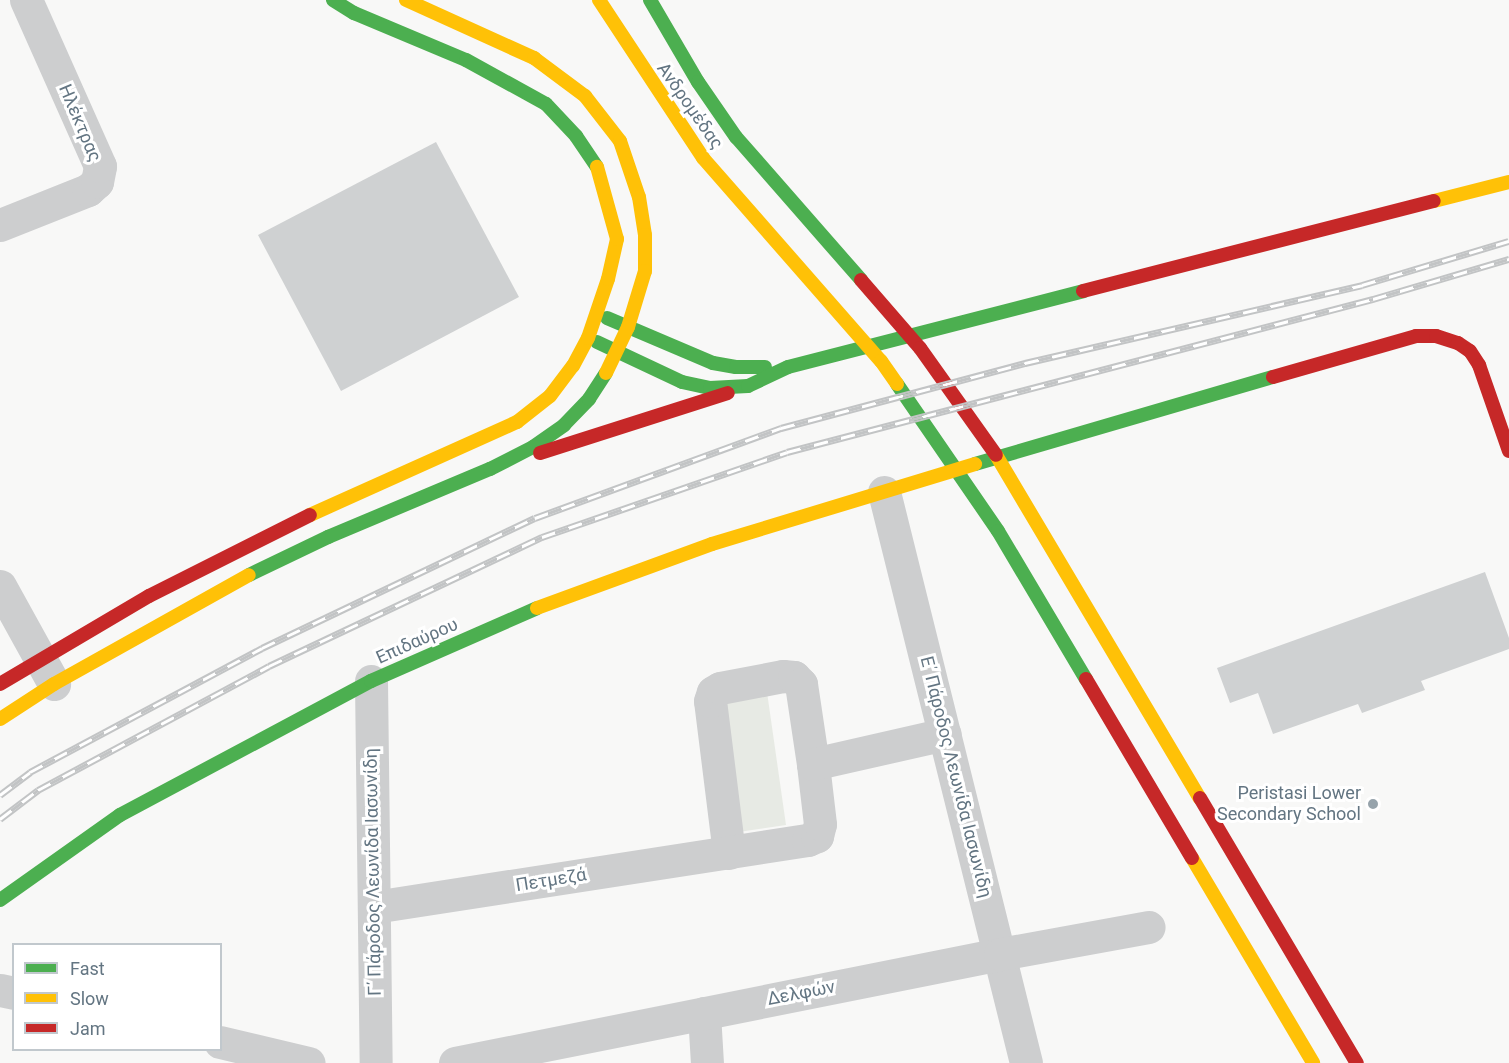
<!DOCTYPE html>
<meta charset="utf-8">
<style>
body{margin:0}
#map{position:relative;width:1509px;height:1063px;overflow:hidden;background:#f8f8f7;font-family:Roboto,sans-serif}
div>[style]{position:absolute}
.green>*{inset:0;background:#e7eae4}
.building>*{inset:0;background:#cfd1d2}
.street>*{height:33px;margin:-16.5px;padding:0 16.5px;transform-origin:16.5px;border-radius:16.5px;background:#cdcecf}
.fast>*{height:14px;margin:-7px;padding:0 7px;transform-origin:7px;border-radius:7px;background:#4caf50}
.slow>*{height:14px;margin:-7px;padding:0 7px;transform-origin:7px;border-radius:7px;background:#ffc107}
.jam>*{height:14px;margin:-7px;padding:0 7px;transform-origin:7px;border-radius:7px;background:#c62828}
.rail>*{height:7px;margin-top:-3.5px;transform-origin:0;background:repeating-linear-gradient(90deg,#fff 0 14px,#c2c4c5 0 28px);box-sizing:border-box;border-block:2px solid #c2c4c5}
.dots>*{width:16px;height:16px;translate:-50% -50%;box-sizing:border-box;border:3px solid #fff;border-radius:50%}
span{translate:-50% -50%;white-space:nowrap;text-align:center;line-height:1.15;-webkit-text-stroke:6px #fff;paint-order:stroke}
.street-label{font-size:18px;color:#637582}
.poi-label{font-size:18px;color:#637582}
.right{translate:-100% -50%;text-align:right}
.legend{position:absolute;left:12px;top:943px;width:210px;height:108px;box-sizing:border-box;background:#fff;border:2px solid #c1c8cd;margin:0;padding:8px 10px;list-style:none;font-size:18px;color:#637582}
.legend li{display:flex;align-items:center;gap:12px;height:30px}
.legend b{width:30px;border:2px solid #c1c8cd}
</style>
<div id="map">
<div class="green">
<i style="clip-path:polygon(766px 685px,786px 825px,718px 835px,699px 696px)"></i>
</div>
<div class="building">
<i style="clip-path:polygon(436px 142px,519px 297px,341px 391px,258px 235px)"></i>
<i style="clip-path:polygon(1485px 572px,1509px 638px,1509px 649px,1421px 681px,1425px 690px,1362px 713px,1358px 704px,1273px 734px,1258px 693px,1230px 703px,1217px 668px)"></i>
</div>
<div class="street">
<i style="left:0;top:225px;width:95px;rotate:-21.7deg"></i>
<i style="left:88px;top:190px;width:12px;rotate:-42deg"></i>
<i style="left:97px;top:182px;width:16px;rotate:-79deg"></i>
<i style="left:100px;top:166px;width:182px;rotate:-114deg"></i>
<i style="left:884px;top:492px;width:588px;rotate:76.03deg"></i>
<i style="left:0;top:586px;width:112px;rotate:61.1deg"></i>
<i style="left:371px;top:681px;width:382px;rotate:89.3deg"></i>
<i style="left:729px;top:853px;width:153px;rotate:-97.1deg"></i>
<i style="left:710px;top:701px;width:9px;rotate:-72deg"></i>
<i style="left:713px;top:692px;width:8px;rotate:-30deg"></i>
<i style="left:720px;top:688px;width:64px;rotate:-10.8deg"></i>
<i style="left:783px;top:676px;width:11px;rotate:5deg"></i>
<i style="left:794px;top:677px;width:10px;rotate:45deg"></i>
<i style="left:801px;top:684px;width:81px;rotate:81.5deg"></i>
<i style="left:374px;top:907px;width:439px;rotate:-8.8deg"></i>
<i style="left:808px;top:840px;width:10px;rotate:-24deg"></i>
<i style="left:817px;top:836px;width:12px;rotate:-76deg"></i>
<i style="left:820px;top:824px;width:60px;rotate:-96.7deg"></i>
<i style="left:813px;top:764px;width:135px;rotate:-12.8deg"></i>
<i style="left:0;top:990px;width:14px;rotate:12deg"></i>
<i style="left:704px;top:1013px;width:50px;rotate:86.6deg"></i>
<i style="left:220px;top:1042px;width:91px;rotate:13.3deg"></i>
<i style="left:455px;top:1063px;width:556px;rotate:-11.31deg"></i>
<i style="left:1000px;top:954px;width:151px;rotate:-10.3deg"></i>
</div>
<div class="fast">
<i style="left:333px;top:0;width:25px;rotate:32deg"></i>
<i style="left:354px;top:13px;width:121px;rotate:22.8deg"></i>
<i style="left:466px;top:60px;width:91px;rotate:28.8deg"></i>
<i style="left:546px;top:104px;width:44px;rotate:46.8deg"></i>
<i style="left:576px;top:136px;width:37px;rotate:56deg"></i>
<i style="left:650px;top:0;width:95px;rotate:59.7deg"></i>
<i style="left:698px;top:82px;width:67px;rotate:55.4deg"></i>
<i style="left:736px;top:137px;width:190px;rotate:48.8deg"></i>
<i style="left:607px;top:318px;width:115px;rotate:23deg"></i>
<i style="left:713px;top:363px;width:23px;rotate:10deg"></i>
<i style="left:736px;top:367px;width:29px"></i>
<i style="left:597px;top:342px;width:94px;rotate:25.2deg"></i>
<i style="left:682px;top:382px;width:29px;rotate:12deg"></i>
<i style="left:710px;top:388px;width:38px;rotate:-3deg"></i>
<i style="left:748px;top:386px;width:44px;rotate:-25.4deg"></i>
<i style="left:788px;top:367px;width:305px;rotate:-14.4deg"></i>
<i style="left:897px;top:384px;width:178px;rotate:55.5deg"></i>
<i style="left:998px;top:531px;width:172px;rotate:59.3deg"></i>
<i style="left:975px;top:464px;width:310px;rotate:-16.3deg"></i>
<i style="left:249px;top:575px;width:88px;rotate:-25.7deg"></i>
<i style="left:328px;top:537px;width:176px;rotate:-22.8deg"></i>
<i style="left:490px;top:469px;width:48px;rotate:-27.1deg"></i>
<i style="left:533px;top:447px;width:38px;rotate:-35deg"></i>
<i style="left:564px;top:425px;width:36px;rotate:-46deg"></i>
<i style="left:589px;top:399px;width:31px;rotate:-57deg"></i>
<i style="left:0;top:900px;width:147px;rotate:-35.3deg"></i>
<i style="left:120px;top:815px;width:285px;rotate:-28.1deg"></i>
<i style="left:371px;top:681px;width:181px;rotate:-23.7deg"></i>
</div>
<div class="slow">
<i style="left:406px;top:0;width:141px;rotate:24.4deg"></i>
<i style="left:534px;top:58px;width:64px;rotate:36.7deg"></i>
<i style="left:585px;top:96px;width:57px;rotate:52.1deg"></i>
<i style="left:620px;top:141px;width:59px;rotate:71.3deg"></i>
<i style="left:639px;top:197px;width:38px;rotate:81deg"></i>
<i style="left:645px;top:235px;width:36px;rotate:90deg"></i>
<i style="left:645px;top:271px;width:59px;rotate:106.9deg"></i>
<i style="left:628px;top:327px;width:51px;rotate:115.6deg"></i>
<i style="left:599px;top:0;width:189px;rotate:56.6deg"></i>
<i style="left:703px;top:158px;width:270px;rotate:48.8deg"></i>
<i style="left:881px;top:361px;width:28px;rotate:55deg"></i>
<i style="left:1434px;top:201px;width:77px;rotate:-14.2deg"></i>
<i style="left:996px;top:455px;width:399px;rotate:59.3deg"></i>
<i style="left:310px;top:515px;width:227px;rotate:-24.2deg"></i>
<i style="left:517px;top:422px;width:42px;rotate:-38.2deg"></i>
<i style="left:550px;top:396px;width:38px;rotate:-53deg"></i>
<i style="left:573px;top:366px;width:32px;rotate:-62deg"></i>
<i style="left:588px;top:338px;width:62px;rotate:-71.3deg"></i>
<i style="left:608px;top:279px;width:41px;rotate:-77.3deg"></i>
<i style="left:617px;top:239px;width:75px;rotate:-105.5deg"></i>
<i style="left:537px;top:608px;width:186px;rotate:-20.1deg"></i>
<i style="left:712px;top:544px;width:275px;rotate:-16.9deg"></i>
<i style="left:0;top:719px;width:64px;rotate:-32.9deg"></i>
<i style="left:54px;top:684px;width:223px;rotate:-29.2deg"></i>
<i style="left:1192px;top:858px;width:238px;rotate:59.4deg"></i>
</div>
<div class="jam">
<i style="left:861px;top:280px;width:90px;rotate:49.1deg"></i>
<i style="left:920px;top:348px;width:131px;rotate:54.6deg"></i>
<i style="left:1083px;top:291px;width:362px;rotate:-14.4deg"></i>
<i style="left:1273px;top:377px;width:149px;rotate:-16deg"></i>
<i style="left:1416px;top:336px;width:20px"></i>
<i style="left:1436px;top:336px;width:23px;rotate:18deg"></i>
<i style="left:1458px;top:343px;width:14px;rotate:34deg"></i>
<i style="left:1470px;top:351px;width:17px;rotate:57deg"></i>
<i style="left:1479px;top:365px;width:91px;rotate:70.8deg"></i>
<i style="left:540px;top:453px;width:197px;rotate:-17.7deg"></i>
<i style="left:1086px;top:679px;width:208px;rotate:59.4deg"></i>
<i style="left:0;top:684px;width:173px;rotate:-30.6deg"></i>
<i style="left:149px;top:596px;width:180px;rotate:-26.7deg"></i>
<i style="left:1200px;top:798px;width:308px;rotate:59.4deg"></i>
</div>
<div class="rail">
<i style="left:0;top:795px;width:38px;rotate:-37deg"></i>
<i style="left:30px;top:772px;width:263px;rotate:-28.1deg"></i>
<i style="left:262px;top:648px;width:302px;rotate:-25.5deg"></i>
<i style="left:535px;top:518px;width:262px;rotate:-20.1deg"></i>
<i style="left:781px;top:428px;width:253px;rotate:-14.9deg"></i>
<i style="left:1025px;top:363px;width:346px;rotate:-13deg"></i>
<i style="left:1362px;top:285px;width:153px;rotate:-16.7deg"></i>
<i style="left:0;top:819px;width:48px;rotate:-37.3deg"></i>
<i style="left:38px;top:790px;width:262px;rotate:-28.2deg"></i>
<i style="left:269px;top:666px;width:302px;rotate:-25.3deg"></i>
<i style="left:542px;top:537px;width:259px;rotate:-19.1deg"></i>
<i style="left:787px;top:452px;width:606px;rotate:-14.63deg"></i>
<i style="left:1373px;top:299px;width:142px;rotate:-16.4deg"></i>
</div>
<div class="dots">
<i style="left:1373px;top:804px;background:#97a3ab"></i>
</div>
<div class="street-label">
<span style="left:690px;top:106px;rotate:55deg">Ανδρομέδας</span>
<span style="left:80px;top:123px;rotate:67deg">Ηλέκτρας</span>
<span style="left:417px;top:641px;rotate:-24deg">Επιδαύρου</span>
<span style="left:956px;top:777px;rotate:76deg">Ε΄ Πάροδος Λεωνίδα Ιασωνίδη</span>
<span style="left:373px;top:872px;rotate:-91deg">Γ΄ Πάροδος Λεωνίδα Ιασωνίδη</span>
<span style="left:551px;top:880px;rotate:-9deg">Πετμεζά</span>
<span style="left:801px;top:993px;rotate:-11deg">Δελφών</span>
</div>
<div class="poi-label">
<span class="right" style="left:1361px;top:804px">Peristasi Lower<br>Secondary School</span>
</div>
<ul class="legend">
<li><b style="height:8px;background:#4caf50"></b>Fast</li>
<li><b style="height:8px;background:#ffc107"></b>Slow</li>
<li><b style="height:8px;background:#c62828"></b>Jam</li>
</ul>
</div>
